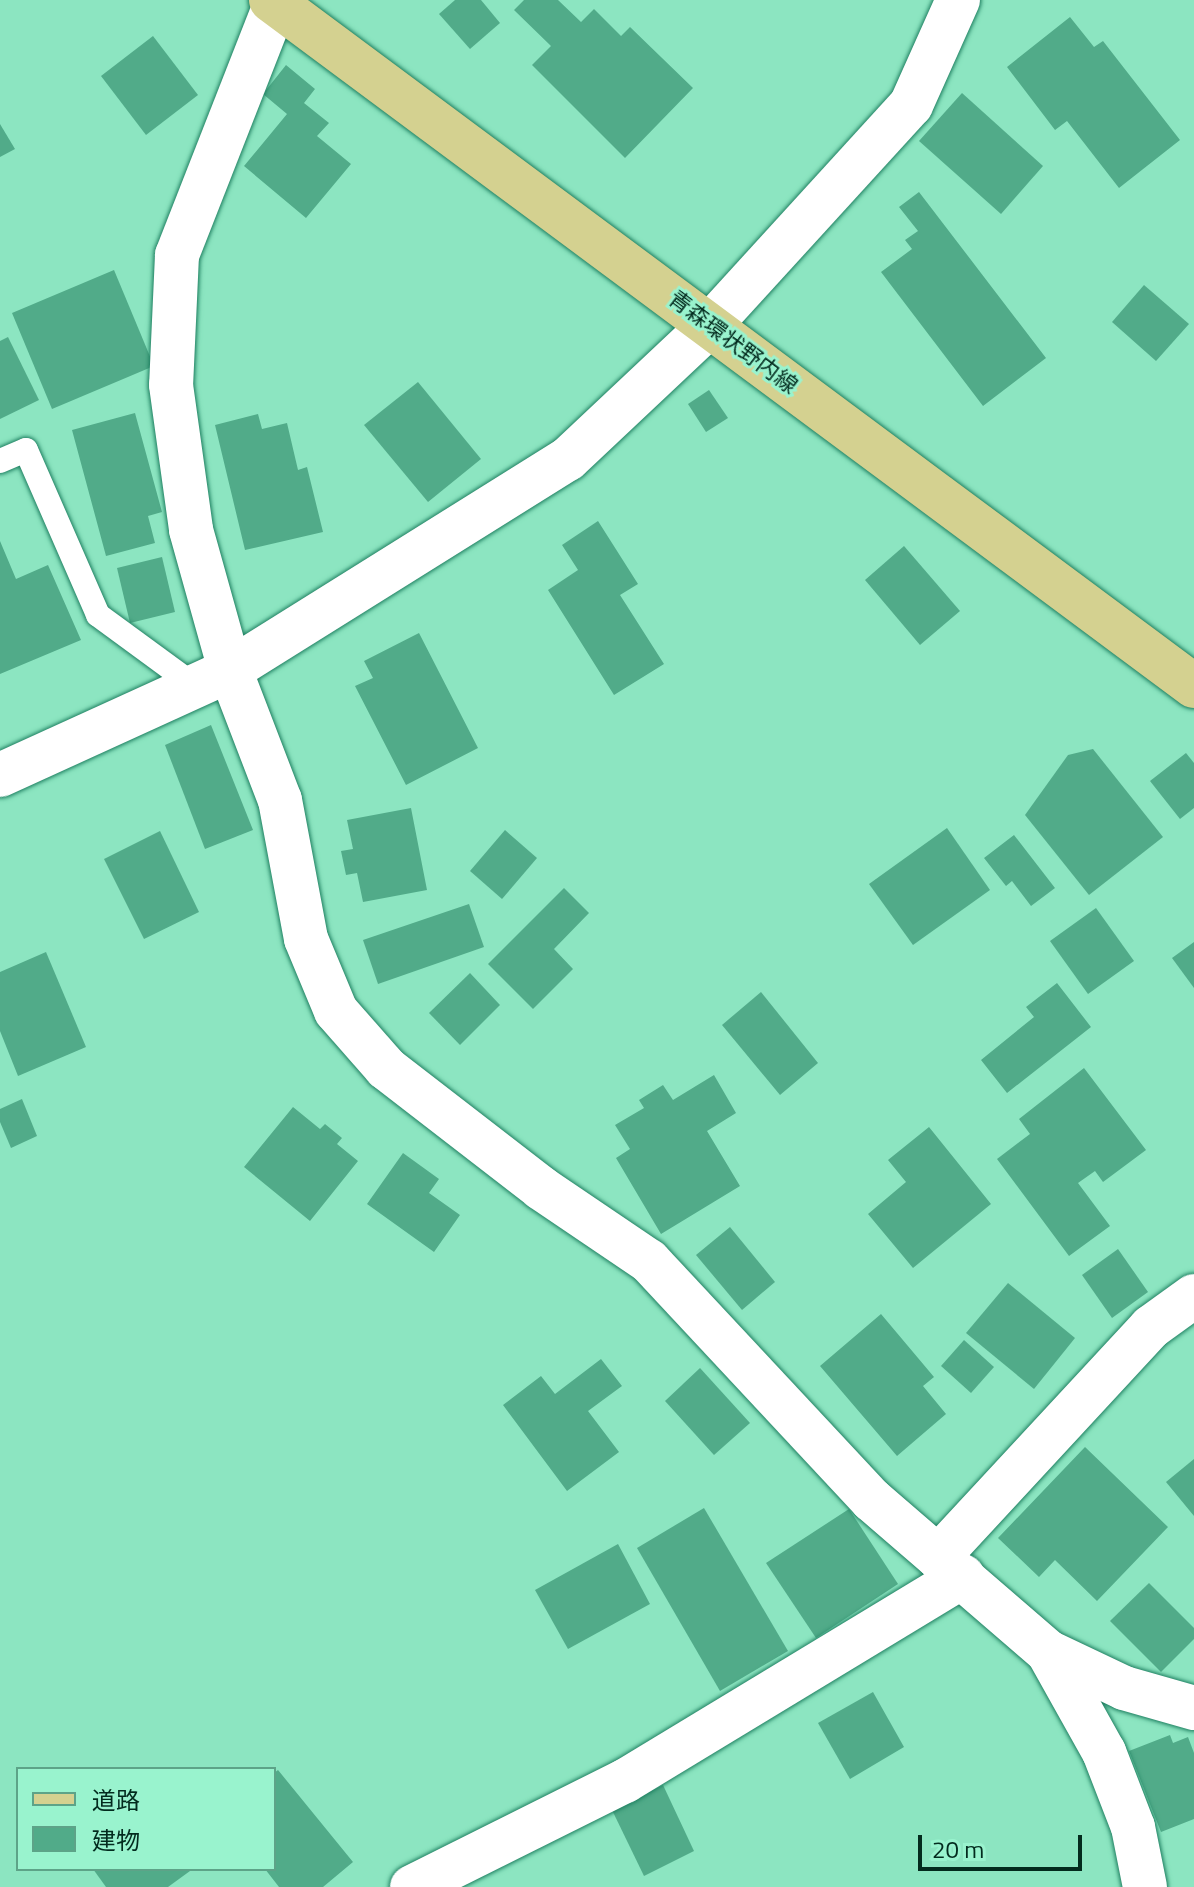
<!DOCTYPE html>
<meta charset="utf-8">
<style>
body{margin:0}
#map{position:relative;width:1194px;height:1887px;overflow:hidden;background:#8ce5c1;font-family:"Titillium Web","Noto Sans JP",sans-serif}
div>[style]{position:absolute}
.building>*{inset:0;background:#51ab89}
.roads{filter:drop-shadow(0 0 2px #1f8061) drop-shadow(0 0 2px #1f8061)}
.service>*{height:24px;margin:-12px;padding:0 12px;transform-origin:12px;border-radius:12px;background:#fff}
.minor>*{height:44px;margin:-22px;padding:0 22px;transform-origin:22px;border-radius:22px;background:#fff}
.primary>*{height:44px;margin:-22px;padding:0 22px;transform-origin:22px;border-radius:22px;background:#d4d190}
span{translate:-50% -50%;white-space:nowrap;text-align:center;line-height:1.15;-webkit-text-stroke:6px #99f3ce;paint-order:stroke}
.street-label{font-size:22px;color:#032b1e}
.legend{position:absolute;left:16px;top:1767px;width:260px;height:104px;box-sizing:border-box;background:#99f3ce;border:2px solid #5da388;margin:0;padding:10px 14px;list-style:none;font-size:24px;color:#032b1e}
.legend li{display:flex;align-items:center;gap:16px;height:40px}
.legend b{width:40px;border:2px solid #5da388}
.scale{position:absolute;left:918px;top:1835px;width:164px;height:36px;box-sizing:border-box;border:4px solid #032b1e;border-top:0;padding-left:10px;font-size:24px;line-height:28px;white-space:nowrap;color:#032b1e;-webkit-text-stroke:6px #99f3ce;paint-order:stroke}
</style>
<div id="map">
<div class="building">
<i style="clip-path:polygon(455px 0,481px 0,500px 23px,470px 49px,439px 14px)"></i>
<i style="clip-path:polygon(524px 0,558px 0,581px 22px,594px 9px,621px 36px,630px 27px,693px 88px,625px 158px,532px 65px,551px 46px,514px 10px)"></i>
<i style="clip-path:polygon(1070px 17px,1094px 47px,1103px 41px,1180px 140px,1119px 188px,1067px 121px,1055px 130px,1007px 67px)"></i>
<i style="clip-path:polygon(153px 36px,198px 95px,146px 135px,101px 76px)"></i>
<i style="clip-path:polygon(286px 65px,315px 89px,304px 103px,329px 123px,317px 136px,351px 164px,306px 218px,244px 166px,287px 114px,263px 94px)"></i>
<i style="clip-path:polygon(962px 93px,1043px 166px,1001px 214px,919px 141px)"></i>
<i style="clip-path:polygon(0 124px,15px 149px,0 157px)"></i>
<i style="clip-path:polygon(919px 192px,1046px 358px,983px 406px,881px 272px,912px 249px,905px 240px,918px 231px,899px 207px)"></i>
<i style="clip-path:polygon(114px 270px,154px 366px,52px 409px,12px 313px)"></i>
<i style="clip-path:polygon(1144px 285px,1189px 324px,1156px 361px,1112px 322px)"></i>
<i style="clip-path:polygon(8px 337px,39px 400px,0 419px,0 341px)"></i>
<i style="clip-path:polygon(418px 382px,481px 459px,428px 502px,364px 425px)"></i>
<i style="clip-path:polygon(709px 390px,728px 418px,706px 432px,688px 404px)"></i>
<i style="clip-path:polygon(135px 413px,162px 512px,148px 516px,155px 543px,106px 556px,72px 430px)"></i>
<i style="clip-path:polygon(258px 414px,262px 429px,287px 423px,298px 470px,307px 467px,323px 532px,245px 550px,215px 425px)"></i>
<i style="clip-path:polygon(598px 521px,638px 584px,620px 595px,664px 664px,614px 695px,548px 590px,578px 570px,562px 545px)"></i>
<i style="clip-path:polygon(0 541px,16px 579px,48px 565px,81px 640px,0 674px)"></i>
<i style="clip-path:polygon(904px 546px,960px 611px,920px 645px,865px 580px)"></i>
<i style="clip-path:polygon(162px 557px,175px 612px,130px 623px,117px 568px)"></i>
<i style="clip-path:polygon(419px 633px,478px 748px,406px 785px,355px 686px,373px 678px,364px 661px)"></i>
<i style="clip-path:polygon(211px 725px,253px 830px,205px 849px,165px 745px)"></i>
<i style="clip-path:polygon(1093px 749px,1163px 837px,1089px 895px,1025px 815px,1068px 755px)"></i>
<i style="clip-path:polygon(1186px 753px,1194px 763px,1194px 808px,1180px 819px,1150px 781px)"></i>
<i style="clip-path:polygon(411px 808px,427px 890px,363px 902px,357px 873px,346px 875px,341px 851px,353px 849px,347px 820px)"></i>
<i style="clip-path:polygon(947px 828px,990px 890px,913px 945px,869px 884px)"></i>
<i style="clip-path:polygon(505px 830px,537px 858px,502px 899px,470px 871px)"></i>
<i style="clip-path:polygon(160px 831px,199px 912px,144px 939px,104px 859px)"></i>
<i style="clip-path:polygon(1014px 835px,1055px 888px,1031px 906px,1012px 881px,1006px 886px,984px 858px)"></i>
<i style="clip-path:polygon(564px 888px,589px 913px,554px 949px,573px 969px,533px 1009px,488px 964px)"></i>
<i style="clip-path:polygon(469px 904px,484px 947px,378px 984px,363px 940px)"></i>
<i style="clip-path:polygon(1096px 908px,1134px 961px,1088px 994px,1050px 941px)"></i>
<i style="clip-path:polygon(1194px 942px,1194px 988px,1172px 958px)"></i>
<i style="clip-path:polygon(46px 952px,86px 1047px,18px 1076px,0 1031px,0 972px)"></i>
<i style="clip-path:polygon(470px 973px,500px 1005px,460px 1045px,429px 1013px)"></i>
<i style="clip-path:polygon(1057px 983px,1091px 1027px,1007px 1093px,981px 1060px,1034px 1017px,1026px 1007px)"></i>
<i style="clip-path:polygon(761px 992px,818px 1063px,780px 1095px,722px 1025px)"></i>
<i style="clip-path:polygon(1084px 1068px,1146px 1150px,1103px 1182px,1095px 1171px,1078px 1183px,1110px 1226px,1069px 1256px,997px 1159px,1030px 1134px,1019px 1119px)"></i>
<i style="clip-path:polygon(714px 1075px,736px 1113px,707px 1131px,740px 1186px,661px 1234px,616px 1158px,630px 1149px,615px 1125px,644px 1108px,639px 1100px,663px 1085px,673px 1100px)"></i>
<i style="clip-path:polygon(22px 1099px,37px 1136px,11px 1148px,0 1122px,0 1109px)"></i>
<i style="clip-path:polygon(293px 1107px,320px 1129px,325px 1124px,342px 1138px,337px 1144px,358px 1161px,310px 1221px,244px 1167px)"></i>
<i style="clip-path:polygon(929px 1127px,991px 1204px,913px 1268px,868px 1214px,906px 1182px,888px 1160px)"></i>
<i style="clip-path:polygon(403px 1153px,439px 1179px,429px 1193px,460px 1215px,434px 1252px,367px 1204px)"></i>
<i style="clip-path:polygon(730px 1227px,775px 1282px,742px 1310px,696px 1255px)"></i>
<i style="clip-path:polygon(1118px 1249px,1148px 1292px,1112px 1318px,1082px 1275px)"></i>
<i style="clip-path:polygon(1008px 1283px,1075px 1338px,1034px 1389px,966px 1333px)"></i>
<i style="clip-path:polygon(881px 1314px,934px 1377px,923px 1386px,946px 1414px,897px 1456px,820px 1366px)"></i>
<i style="clip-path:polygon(964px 1340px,994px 1367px,971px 1393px,941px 1366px)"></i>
<i style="clip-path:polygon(601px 1359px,622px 1386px,588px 1411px,619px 1452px,567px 1491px,503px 1405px,541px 1376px,555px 1394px)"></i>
<i style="clip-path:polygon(700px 1368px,750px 1423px,714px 1455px,665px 1401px)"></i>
<i style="clip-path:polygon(1085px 1447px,1168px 1527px,1097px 1601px,1055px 1560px,1039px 1577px,998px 1538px)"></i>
<i style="clip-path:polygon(1194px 1459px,1194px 1516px,1166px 1482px)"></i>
<i style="clip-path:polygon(704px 1508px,788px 1651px,720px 1691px,637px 1548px)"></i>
<i style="clip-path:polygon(849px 1509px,898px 1584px,816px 1638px,766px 1563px)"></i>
<i style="clip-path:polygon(618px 1544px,650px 1604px,568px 1649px,535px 1590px)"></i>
<i style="clip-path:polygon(1149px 1583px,1194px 1628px,1194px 1639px,1161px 1672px,1110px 1621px)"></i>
<i style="clip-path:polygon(873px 1692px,904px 1747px,850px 1779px,818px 1723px)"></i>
<i style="clip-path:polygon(1170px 1735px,1173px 1743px,1188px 1737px,1194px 1753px,1194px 1819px,1161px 1832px,1129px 1751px)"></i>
<i style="clip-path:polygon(278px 1770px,353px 1862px,323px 1887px,279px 1887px,265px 1869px,274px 1869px,274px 1773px)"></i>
<i style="clip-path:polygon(663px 1785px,694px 1851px,644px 1876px,612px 1810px)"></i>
<i style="clip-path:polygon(93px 1869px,188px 1869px,190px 1871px,168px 1887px,106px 1887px)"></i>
</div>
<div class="roads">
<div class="service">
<i style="left:0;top:461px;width:28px;rotate:-23deg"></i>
<i style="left:26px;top:450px;width:180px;rotate:66.4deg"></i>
<i style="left:98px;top:615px;width:120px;rotate:36.2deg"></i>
</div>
<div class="minor">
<i style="left:277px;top:0;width:274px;rotate:111.4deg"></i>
<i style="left:177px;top:255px;width:130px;rotate:92.6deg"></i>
<i style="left:171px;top:385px;width:146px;rotate:82.1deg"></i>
<i style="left:191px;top:530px;width:145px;rotate:74.4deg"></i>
<i style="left:230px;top:670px;width:139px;rotate:69deg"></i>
<i style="left:280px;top:800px;width:141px;rotate:79.4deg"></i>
<i style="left:306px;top:939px;width:78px;rotate:67.4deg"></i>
<i style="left:336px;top:1011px;width:76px;rotate:48.7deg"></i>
<i style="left:386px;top:1068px;width:196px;rotate:37.7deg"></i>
<i style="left:541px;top:1188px;width:130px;rotate:34.1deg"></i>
<i style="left:649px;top:1261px;width:327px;rotate:47deg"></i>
<i style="left:872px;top:1500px;width:233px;rotate:40.8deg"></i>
<i style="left:1048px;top:1652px;width:84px;rotate:25.3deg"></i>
<i style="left:1124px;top:1688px;width:73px;rotate:15.9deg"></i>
<i style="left:0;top:775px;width:253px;rotate:-24.5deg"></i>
<i style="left:230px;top:670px;width:398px;rotate:-32deg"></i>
<i style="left:568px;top:459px;width:195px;rotate:-43.3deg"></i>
<i style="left:710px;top:325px;width:298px;rotate:-47.6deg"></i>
<i style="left:911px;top:105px;width:115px;rotate:-65.9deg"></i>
<i style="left:938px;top:1557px;width:313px;rotate:-47.2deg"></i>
<i style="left:1151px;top:1327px;width:53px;rotate:-35.8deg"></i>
<i style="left:1048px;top:1652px;width:115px;rotate:60.8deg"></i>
<i style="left:1104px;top:1752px;width:80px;rotate:68.9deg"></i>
<i style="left:1133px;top:1827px;width:61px;rotate:78.7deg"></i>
<i style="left:412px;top:1887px;width:238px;rotate:-26.5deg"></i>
<i style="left:625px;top:1781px;width:395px;rotate:-31.2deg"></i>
</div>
<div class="primary">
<i style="left:271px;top:0;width:1150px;rotate:36.62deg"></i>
</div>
</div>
<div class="street-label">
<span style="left:733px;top:342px;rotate:37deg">青森環状野内線</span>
</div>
<ul class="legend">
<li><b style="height:10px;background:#d4d190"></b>道路</li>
<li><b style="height:22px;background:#51ab89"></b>建物</li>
</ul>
<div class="scale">20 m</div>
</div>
